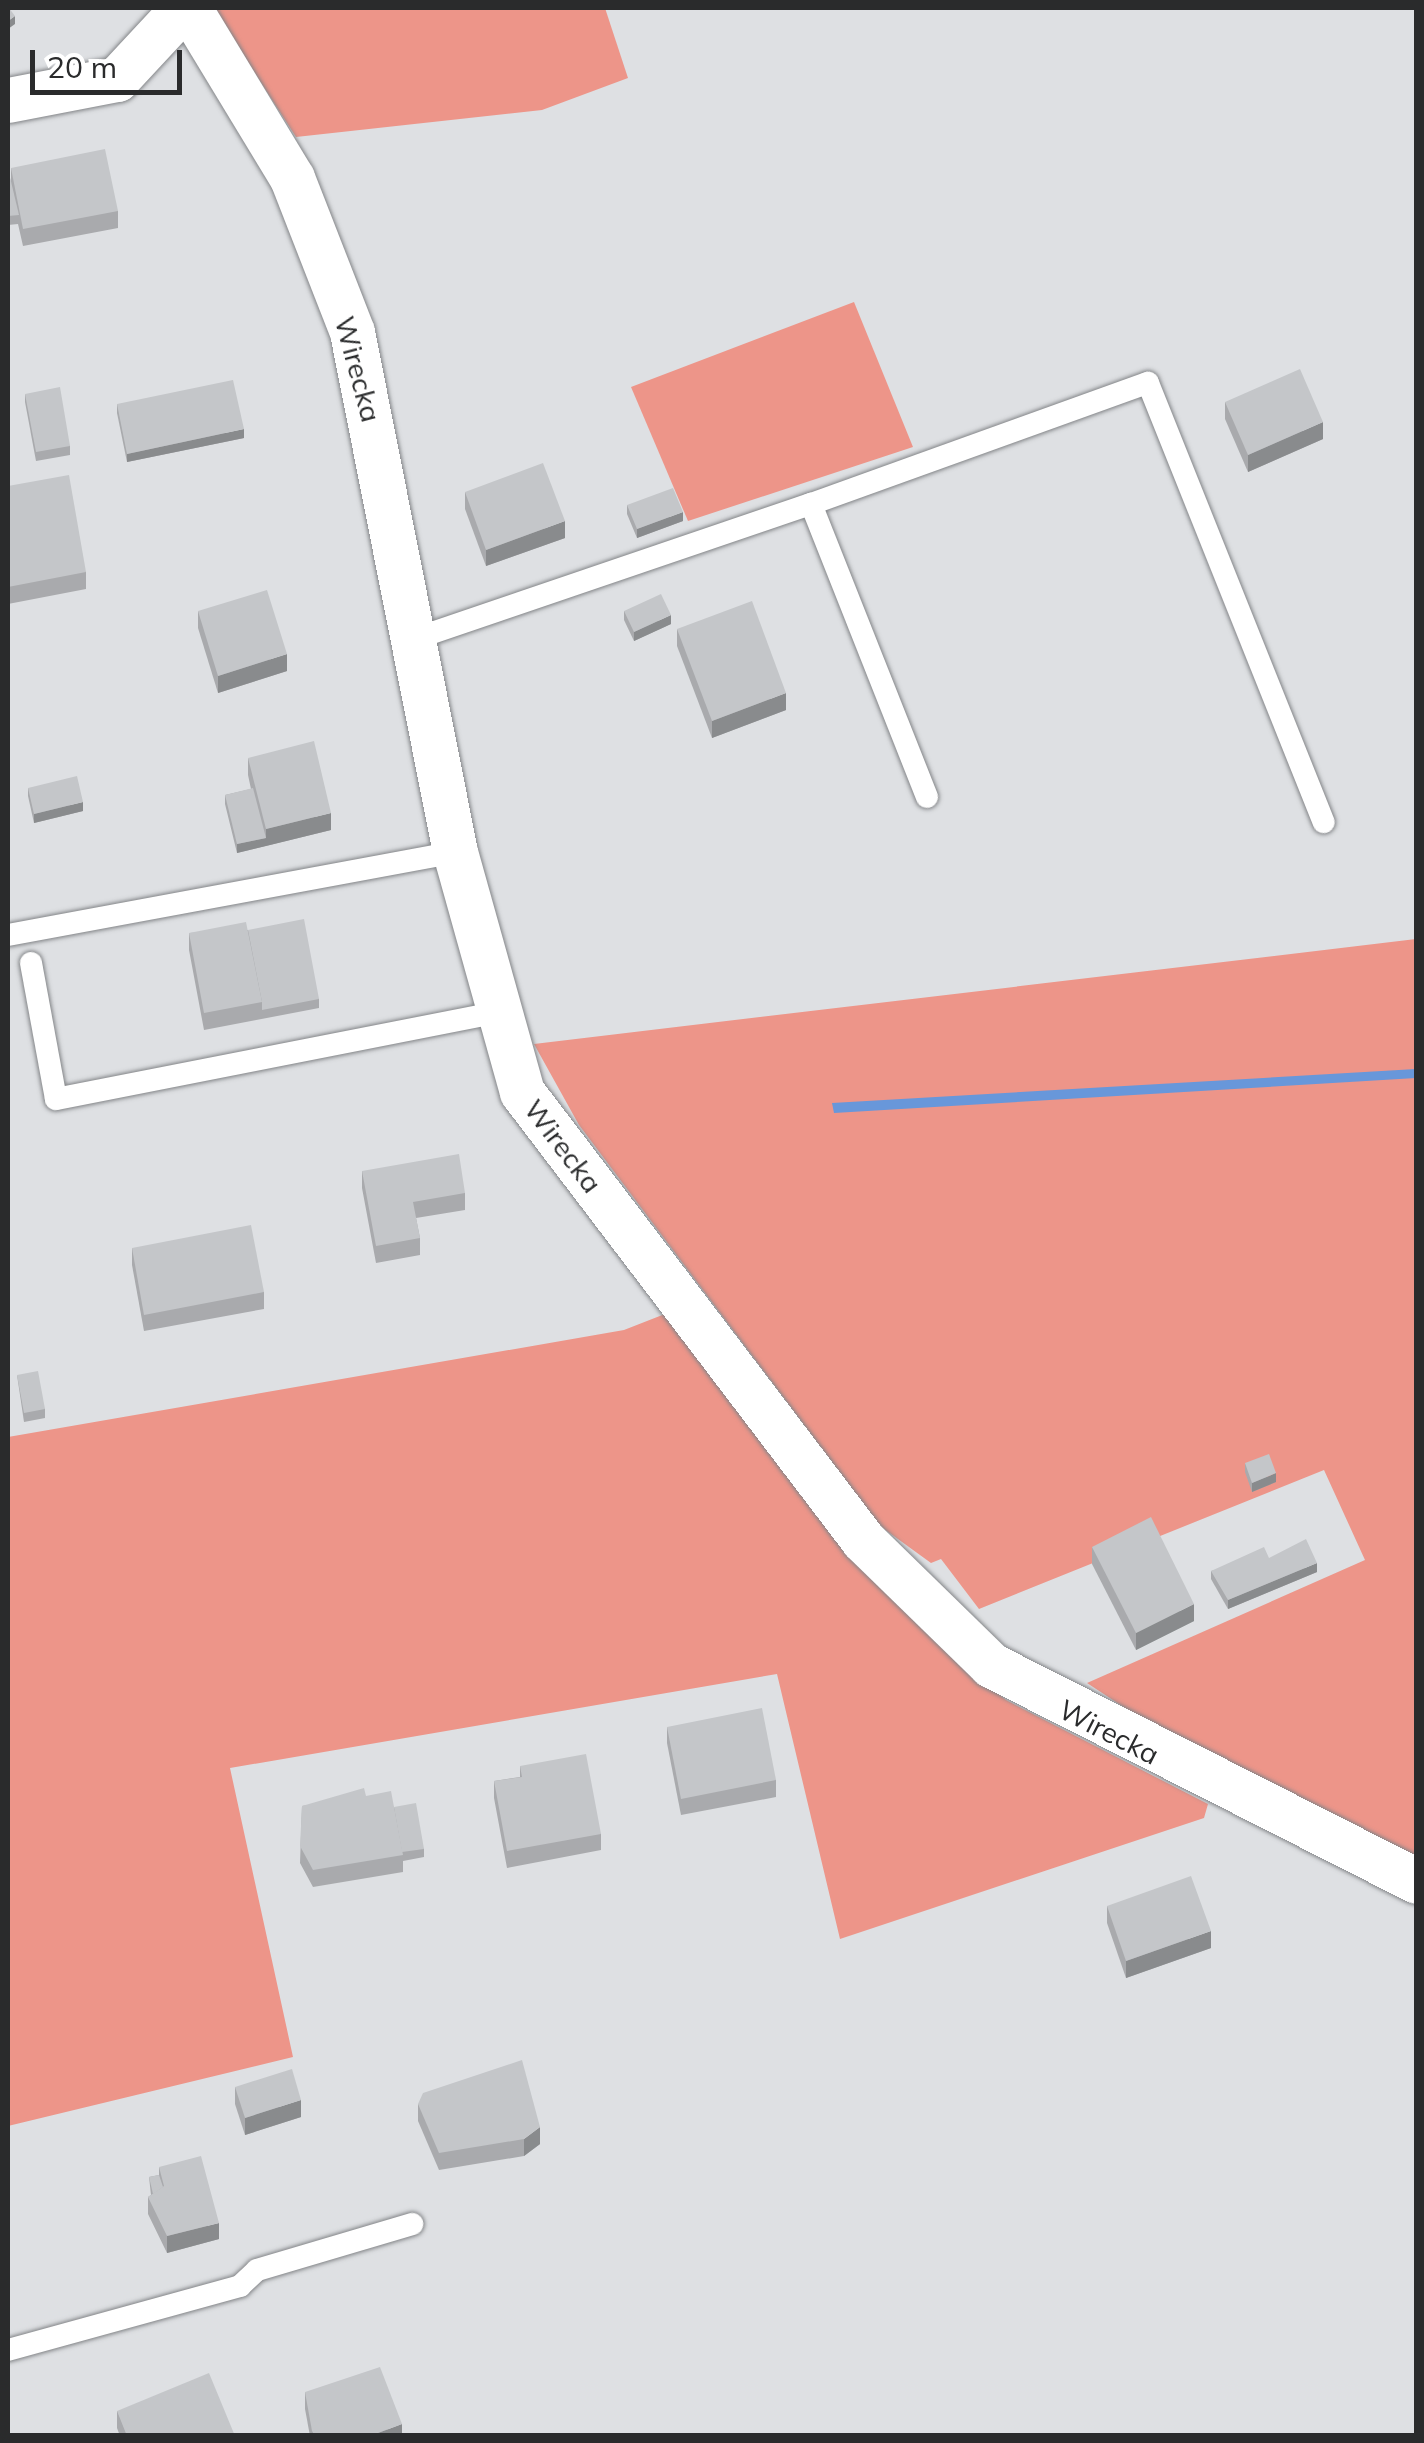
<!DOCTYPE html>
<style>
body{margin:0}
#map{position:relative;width:1424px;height:2443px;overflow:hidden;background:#dee0e3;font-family:Mulish,sans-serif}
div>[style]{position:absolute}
.green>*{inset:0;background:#ed9589}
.water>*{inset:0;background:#6897da}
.roads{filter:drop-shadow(0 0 2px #838588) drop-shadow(0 0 2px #838588)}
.service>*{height:22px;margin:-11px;padding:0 11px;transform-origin:11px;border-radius:11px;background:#fff}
.minor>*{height:45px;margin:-22.5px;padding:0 22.5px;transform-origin:22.5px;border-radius:22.5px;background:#fff}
.wall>*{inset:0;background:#a9aaad}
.shaded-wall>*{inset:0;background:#898b8d}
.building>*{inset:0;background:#c4c6c9}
span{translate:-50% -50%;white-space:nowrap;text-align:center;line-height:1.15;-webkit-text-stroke:8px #fff;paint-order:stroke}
.street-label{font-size:28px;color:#2a2b2c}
.frame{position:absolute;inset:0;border:10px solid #2a2b2c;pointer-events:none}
.scale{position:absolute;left:30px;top:50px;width:152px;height:45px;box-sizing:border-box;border:5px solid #2a2b2c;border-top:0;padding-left:12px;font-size:30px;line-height:35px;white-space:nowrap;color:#2a2b2c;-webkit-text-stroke:8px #fff;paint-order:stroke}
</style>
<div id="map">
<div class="green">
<i style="clip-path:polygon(213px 8px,605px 8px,628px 78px,542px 110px,296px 137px)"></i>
<i style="clip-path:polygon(854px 302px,913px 447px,688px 521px,631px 387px)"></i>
<i style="clip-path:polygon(1416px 939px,1416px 1859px,1157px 1729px,1087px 1683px,1365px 1560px,1324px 1470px,979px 1609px,941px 1559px,931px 1563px,880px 1526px,579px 1125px,534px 1044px)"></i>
<i style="clip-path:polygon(670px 1312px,963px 1667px,1006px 1700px,1208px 1804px,1204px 1818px,840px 1939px,777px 1674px,230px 1768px,293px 2057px,8px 2126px,8px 1437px,624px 1330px)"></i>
</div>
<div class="water">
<i style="clip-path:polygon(1416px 1069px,1416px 1078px,834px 1113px,832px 1103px)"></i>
</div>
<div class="roads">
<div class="service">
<i style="left:811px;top:504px;width:358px;rotate:-19.8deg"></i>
<i style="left:1148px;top:383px;width:473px;rotate:68.2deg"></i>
<i style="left:414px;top:639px;width:419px;rotate:-18.8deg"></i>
<i style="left:811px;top:504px;width:315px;rotate:68.4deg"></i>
<i style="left:8px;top:935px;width:455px;rotate:-10.5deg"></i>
<i style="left:31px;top:963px;width:138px;rotate:79.6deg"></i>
<i style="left:56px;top:1099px;width:446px;rotate:-11.1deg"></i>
<i style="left:8px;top:2350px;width:241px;rotate:-15.4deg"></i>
<i style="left:240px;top:2286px;width:23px;rotate:-43deg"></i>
<i style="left:257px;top:2270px;width:162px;rotate:-16.5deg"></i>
</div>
<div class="minor">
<i style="left:189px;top:8px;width:199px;rotate:58.8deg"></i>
<i style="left:292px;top:178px;width:165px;rotate:68.7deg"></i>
<i style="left:352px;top:332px;width:530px;rotate:78.8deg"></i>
<i style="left:455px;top:852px;width:249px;rotate:74.4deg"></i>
<i style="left:522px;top:1092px;width:563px;rotate:52.72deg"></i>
<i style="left:863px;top:1540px;width:179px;rotate:44.3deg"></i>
<i style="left:991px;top:1665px;width:477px;rotate:26.9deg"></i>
<i style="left:8px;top:100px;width:111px;rotate:-10.9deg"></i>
<i style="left:117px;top:79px;width:97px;rotate:-47.1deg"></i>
</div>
</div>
<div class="wall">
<i style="clip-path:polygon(11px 168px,118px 211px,118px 228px,23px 246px,18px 224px,8px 225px,8px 169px,11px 183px)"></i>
<i style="clip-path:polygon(25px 394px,70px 446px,70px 455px,36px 461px,25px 402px)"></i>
<i style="clip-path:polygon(1225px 402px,1323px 439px,1248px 472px,1225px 419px)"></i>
<i style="clip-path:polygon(117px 404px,244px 438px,127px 462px,117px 413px)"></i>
<i style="clip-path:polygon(8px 486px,86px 572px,86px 589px,8px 604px)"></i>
<i style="clip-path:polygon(465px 492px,565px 538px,486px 566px,465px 509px)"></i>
<i style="clip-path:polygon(627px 505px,683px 521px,637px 538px,627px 514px)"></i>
<i style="clip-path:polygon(198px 611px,287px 671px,218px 693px,198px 628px)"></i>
<i style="clip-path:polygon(624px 611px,671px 624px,634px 641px,624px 620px)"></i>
<i style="clip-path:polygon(677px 629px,786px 710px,712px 738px,677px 646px)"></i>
<i style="clip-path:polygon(248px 758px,331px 830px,237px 853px,225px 804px,225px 795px,251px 789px,248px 775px)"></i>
<i style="clip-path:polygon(28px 788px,83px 811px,34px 823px,28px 796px)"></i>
<i style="clip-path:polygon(248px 930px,319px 999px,319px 1008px,204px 1030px,189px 950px,189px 933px)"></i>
<i style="clip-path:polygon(362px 1171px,465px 1193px,465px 1210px,416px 1218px,420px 1238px,420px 1255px,376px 1263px,362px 1188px)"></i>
<i style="clip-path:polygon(132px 1248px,264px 1292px,264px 1309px,144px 1331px,132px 1265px)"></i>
<i style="clip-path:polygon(17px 1375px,45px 1409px,45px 1418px,24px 1422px)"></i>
<i style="clip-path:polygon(1245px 1463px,1276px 1482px,1252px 1492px,1245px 1472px)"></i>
<i style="clip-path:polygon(1092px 1547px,1194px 1621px,1136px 1650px,1092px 1564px)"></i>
<i style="clip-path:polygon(1269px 1558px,1317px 1572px,1228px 1609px,1211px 1579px,1211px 1571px)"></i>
<i style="clip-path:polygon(667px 1727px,776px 1780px,776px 1797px,681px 1815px,667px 1743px)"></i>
<i style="clip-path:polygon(520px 1766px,601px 1834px,601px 1850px,507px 1868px,494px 1798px,494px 1781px,520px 1777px)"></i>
<i style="clip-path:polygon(366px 1796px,394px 1807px,424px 1849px,424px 1857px,403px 1861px,403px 1872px,313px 1887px,300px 1863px,302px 1806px)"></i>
<i style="clip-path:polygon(1107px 1906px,1211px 1948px,1126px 1978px,1107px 1923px)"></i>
<i style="clip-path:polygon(235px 2087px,301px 2117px,245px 2135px,235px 2104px)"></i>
<i style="clip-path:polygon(418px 2104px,540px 2144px,524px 2156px,439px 2170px,418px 2121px)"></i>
<i style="clip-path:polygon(159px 2167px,219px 2239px,167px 2253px,148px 2214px,148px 2197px,151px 2195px,149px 2177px,159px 2175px)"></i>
<i style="clip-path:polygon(305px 2392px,402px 2436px,310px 2436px,305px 2409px)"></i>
<i style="clip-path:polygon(117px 2411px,235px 2436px,120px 2436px,117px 2428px)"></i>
</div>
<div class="shaded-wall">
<i style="clip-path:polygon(15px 16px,15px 24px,8px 29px,8px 21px)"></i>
<i style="clip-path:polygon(1323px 422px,1323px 439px,1248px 472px,1248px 455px)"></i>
<i style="clip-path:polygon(244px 429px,244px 438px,127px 462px,127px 454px)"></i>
<i style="clip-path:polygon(683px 512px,683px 521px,637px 538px,637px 529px)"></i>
<i style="clip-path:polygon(565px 521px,565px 538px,486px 566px,486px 550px)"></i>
<i style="clip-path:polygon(671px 615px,671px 624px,634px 641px,634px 632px)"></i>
<i style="clip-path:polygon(287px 654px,287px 671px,218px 693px,218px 676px)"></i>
<i style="clip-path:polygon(786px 693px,786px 710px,712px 738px,712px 721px)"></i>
<i style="clip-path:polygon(83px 802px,83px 811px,34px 823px,34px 814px)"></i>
<i style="clip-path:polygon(331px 813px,331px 830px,266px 846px,266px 829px)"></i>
<i style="clip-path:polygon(266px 838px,266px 846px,237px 853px,237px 844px)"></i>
<i style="clip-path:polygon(1276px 1473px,1276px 1482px,1252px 1492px,1252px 1483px)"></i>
<i style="clip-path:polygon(1317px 1563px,1317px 1572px,1228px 1609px,1228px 1600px)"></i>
<i style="clip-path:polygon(1194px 1604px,1194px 1621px,1136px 1650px,1136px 1633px)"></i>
<i style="clip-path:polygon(1211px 1931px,1211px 1948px,1126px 1978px,1126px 1961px)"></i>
<i style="clip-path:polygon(301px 2100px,301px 2117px,245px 2135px,245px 2118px)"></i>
<i style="clip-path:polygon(540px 2127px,540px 2144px,524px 2156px,524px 2139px)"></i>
<i style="clip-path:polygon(219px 2223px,219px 2239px,167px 2253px,167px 2236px)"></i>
<i style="clip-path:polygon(402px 2424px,402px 2436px,370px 2436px)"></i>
</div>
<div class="building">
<i style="clip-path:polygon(8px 8px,9px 8px,15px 16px,8px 21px)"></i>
<i style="clip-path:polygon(105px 149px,118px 211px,23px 229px,11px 168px)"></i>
<i style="clip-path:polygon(8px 169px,19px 215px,8px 216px)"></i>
<i style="clip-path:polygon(1300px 369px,1323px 422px,1248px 455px,1225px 402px)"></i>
<i style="clip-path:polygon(233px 380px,244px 429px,127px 454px,117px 404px)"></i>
<i style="clip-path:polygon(60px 387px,70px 446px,36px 452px,25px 394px)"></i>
<i style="clip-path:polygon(543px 463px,565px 521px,486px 550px,465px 492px)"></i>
<i style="clip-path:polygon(69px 475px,86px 572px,8px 587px,8px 486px)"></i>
<i style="clip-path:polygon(673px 488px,683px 512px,637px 529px,627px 505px)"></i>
<i style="clip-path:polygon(267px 590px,287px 654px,218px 676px,198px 611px)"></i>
<i style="clip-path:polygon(661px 594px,671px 615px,634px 632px,624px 611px)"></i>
<i style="clip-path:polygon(752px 601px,786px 693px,712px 721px,677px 629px)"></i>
<i style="clip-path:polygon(314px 741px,331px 813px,266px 829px,248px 758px)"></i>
<i style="clip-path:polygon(77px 776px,83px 802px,34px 814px,28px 788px)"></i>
<i style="clip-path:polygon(253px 788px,266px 838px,237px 844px,225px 795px)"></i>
<i style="clip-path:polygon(304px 919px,319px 999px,262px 1010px,262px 1002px,248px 930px)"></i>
<i style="clip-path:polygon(246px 922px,262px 1002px,204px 1013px,189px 933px)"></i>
<i style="clip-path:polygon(459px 1154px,465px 1193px,413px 1202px,420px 1238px,376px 1246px,362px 1171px)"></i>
<i style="clip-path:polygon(251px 1225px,264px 1292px,144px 1315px,132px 1248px)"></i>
<i style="clip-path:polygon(38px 1371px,45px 1409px,24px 1413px,17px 1375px)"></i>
<i style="clip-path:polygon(1269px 1454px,1276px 1473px,1252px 1483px,1245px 1463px)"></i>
<i style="clip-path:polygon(1151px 1517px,1194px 1604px,1136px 1633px,1092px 1547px)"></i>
<i style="clip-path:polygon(1306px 1539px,1317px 1563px,1228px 1600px,1211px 1571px,1264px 1547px,1269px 1558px)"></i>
<i style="clip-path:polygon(762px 1708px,776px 1780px,681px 1799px,667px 1727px)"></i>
<i style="clip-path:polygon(586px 1754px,601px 1834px,507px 1851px,494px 1781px,522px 1777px,520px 1766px)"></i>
<i style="clip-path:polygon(364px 1788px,366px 1796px,391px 1791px,403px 1855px,313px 1870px,300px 1846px,302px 1806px)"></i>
<i style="clip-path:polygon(416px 1803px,424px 1849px,402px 1852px,394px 1807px)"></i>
<i style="clip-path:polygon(1191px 1876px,1211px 1931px,1126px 1961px,1107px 1906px)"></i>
<i style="clip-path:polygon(522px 2060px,540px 2127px,524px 2139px,439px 2153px,418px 2104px,423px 2093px)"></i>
<i style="clip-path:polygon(292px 2069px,301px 2100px,245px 2118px,235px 2087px)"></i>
<i style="clip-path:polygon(201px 2156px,219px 2223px,167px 2236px,148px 2197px,164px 2186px,159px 2167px)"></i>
<i style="clip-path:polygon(159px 2175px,163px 2187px,153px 2194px,149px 2177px)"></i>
<i style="clip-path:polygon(380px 2367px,402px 2424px,370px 2436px,315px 2436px,312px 2431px,305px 2392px)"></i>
<i style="clip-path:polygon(209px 2373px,235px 2436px,199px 2436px,198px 2434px,194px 2436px,127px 2436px,117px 2411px)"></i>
</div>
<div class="street-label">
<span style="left:358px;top:369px;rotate:75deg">Wirecka</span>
<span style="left:563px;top:1146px;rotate:53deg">Wirecka</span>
<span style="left:1109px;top:1732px;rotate:27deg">Wirecka</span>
</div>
<div class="frame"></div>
<div class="scale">20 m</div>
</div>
